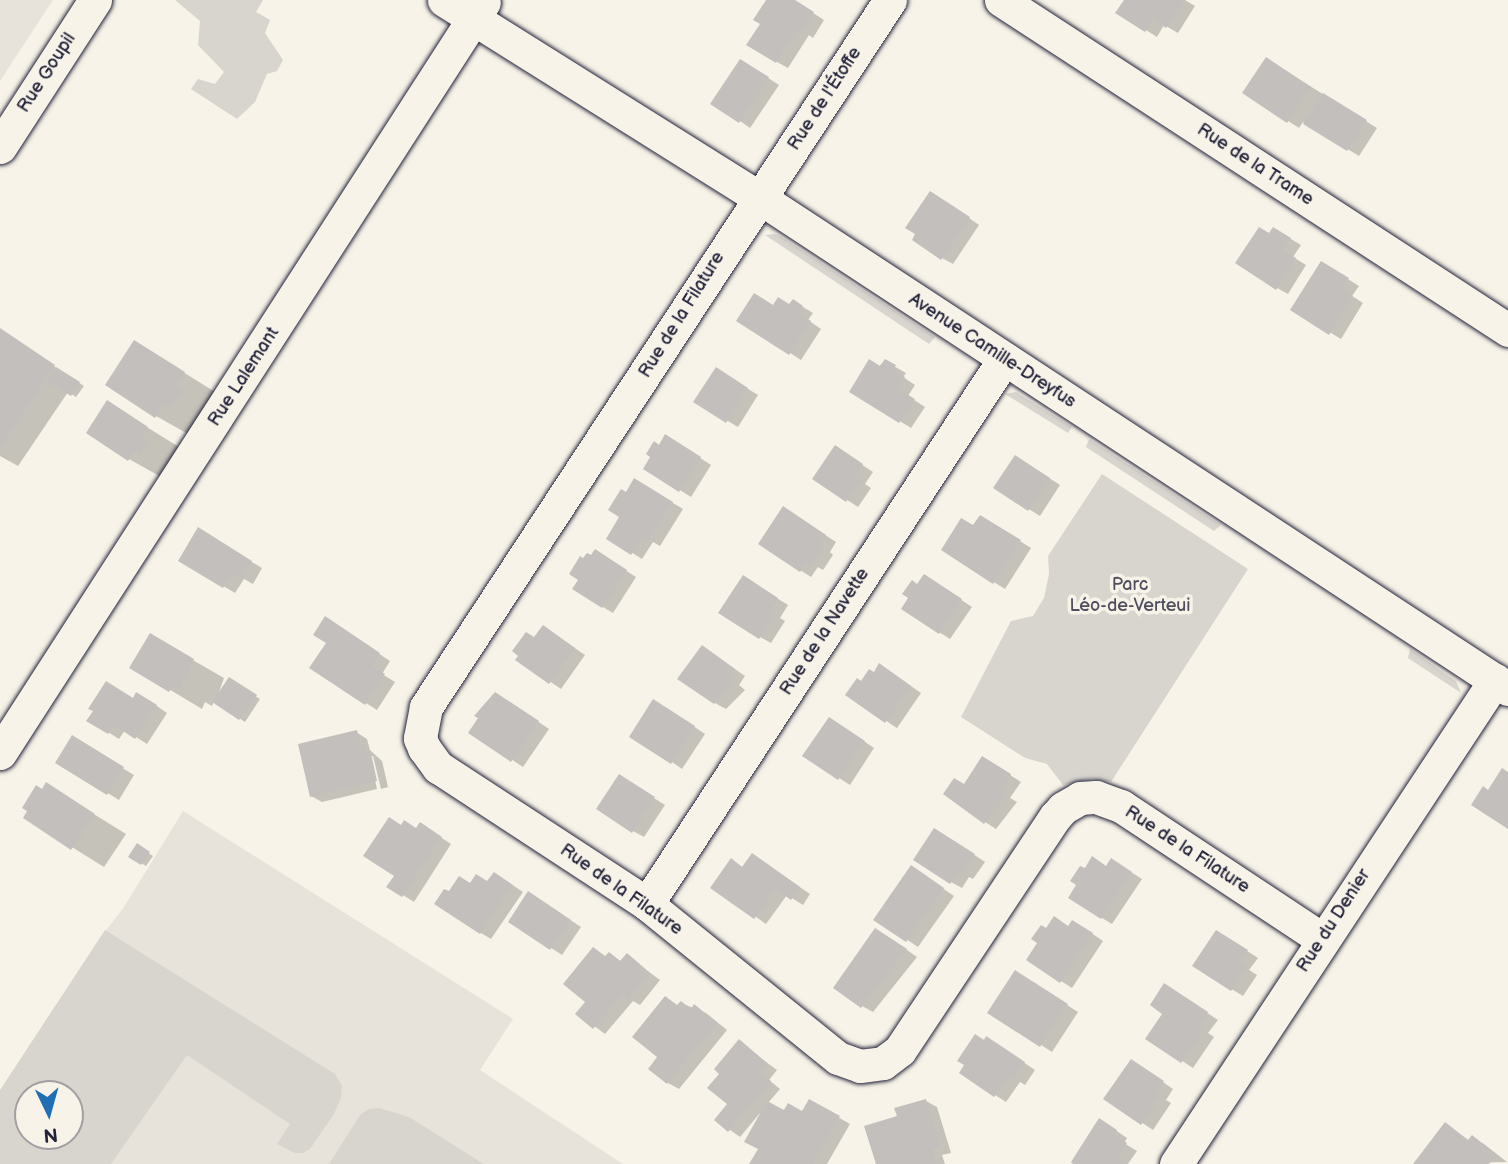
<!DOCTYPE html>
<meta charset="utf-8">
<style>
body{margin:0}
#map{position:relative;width:1508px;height:1164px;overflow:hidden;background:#f7f3e8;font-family:"Balsamiq Sans",sans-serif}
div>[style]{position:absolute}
.built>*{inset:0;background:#e7e3db}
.green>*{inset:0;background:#d8d5cf}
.shadow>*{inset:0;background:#0003}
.building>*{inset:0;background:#c2bfbd}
.roads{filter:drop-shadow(0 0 2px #22223b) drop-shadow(0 0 2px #22223b)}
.minor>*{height:33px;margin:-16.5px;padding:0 16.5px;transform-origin:16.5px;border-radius:16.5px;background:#f7f3e8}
span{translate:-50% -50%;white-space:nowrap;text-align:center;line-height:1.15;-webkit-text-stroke:7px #f7f3e8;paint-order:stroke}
.street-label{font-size:18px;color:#22223b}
.park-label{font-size:18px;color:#504f60}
.north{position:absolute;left:14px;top:1080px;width:70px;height:70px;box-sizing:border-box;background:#f7f3e8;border:2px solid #a29fa3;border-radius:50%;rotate:175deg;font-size:19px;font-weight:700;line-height:28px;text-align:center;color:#22223b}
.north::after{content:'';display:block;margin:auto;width:24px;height:32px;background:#1f6fb2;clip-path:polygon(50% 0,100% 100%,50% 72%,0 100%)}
</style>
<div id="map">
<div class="built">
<i style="clip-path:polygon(0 0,53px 0,0 81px)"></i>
<i style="clip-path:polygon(183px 811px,513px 1019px,480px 1070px,623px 1164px,95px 1164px,98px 941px,124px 907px)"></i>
</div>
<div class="green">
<i style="clip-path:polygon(175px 0,263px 0,256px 12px,270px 20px,265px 33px,283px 60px,277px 71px,267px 74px,255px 102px,237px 119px,191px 89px,198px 79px,215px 84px,224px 72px,198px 45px,200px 21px)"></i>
<i style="clip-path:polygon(775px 234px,780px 236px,935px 337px,929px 344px,765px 235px)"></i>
<i style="clip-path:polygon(1016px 392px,1072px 427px,1068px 433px,1005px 394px)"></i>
<i style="clip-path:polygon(1089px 439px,1221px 525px,1214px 531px,1086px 447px)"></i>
<i style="clip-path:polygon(1102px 474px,1248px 569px,1111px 782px,1092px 779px,1063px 785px,1047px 764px,1025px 758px,961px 717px,1011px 621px,1033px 616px,1044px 598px,1049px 574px,1048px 556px)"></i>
<i style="clip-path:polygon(1410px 649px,1456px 681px,1461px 693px,1408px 658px)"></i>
<i style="clip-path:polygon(evenodd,105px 930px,335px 1074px,342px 1086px,341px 1098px,334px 1114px,310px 1149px,303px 1153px,295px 1153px,277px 1144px,290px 1124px,187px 1055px,111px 1164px,0 1164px,0 1090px,105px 930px,70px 1094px,70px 1136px,28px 1136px,28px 1094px,70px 1094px)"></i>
<i style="clip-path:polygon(379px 1108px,409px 1117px,484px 1164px,329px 1164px,360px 1115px,369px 1109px)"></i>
</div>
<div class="shadow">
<i style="clip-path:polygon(768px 0,793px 0,824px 20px,813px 38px,809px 35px,788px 68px,777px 62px,761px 25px)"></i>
<i style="clip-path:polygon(1126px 0,1185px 0,1195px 6px,1178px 33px,1164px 25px,1157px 37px,1146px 30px)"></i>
<i style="clip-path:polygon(1278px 66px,1377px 128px,1359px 156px,1303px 122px,1299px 128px,1245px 93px)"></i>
<i style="clip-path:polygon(751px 67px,779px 85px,750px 128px,740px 121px)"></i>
<i style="clip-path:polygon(942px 199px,979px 225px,953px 264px,942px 258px,918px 234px)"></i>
<i style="clip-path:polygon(1274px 229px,1301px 245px,1293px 257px,1306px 265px,1288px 294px,1277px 288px,1270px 235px)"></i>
<i style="clip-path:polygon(1322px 263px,1359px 286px,1352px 296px,1363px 303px,1341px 339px,1293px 310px)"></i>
<i style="clip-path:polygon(793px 301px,813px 313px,808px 320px,821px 329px,801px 360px,739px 320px,773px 307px,790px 306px)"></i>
<i style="clip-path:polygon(0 330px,84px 386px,76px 397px,68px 392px,18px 466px,0 456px)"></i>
<i style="clip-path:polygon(135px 342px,215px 392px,188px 434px,156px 416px)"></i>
<i style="clip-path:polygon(885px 361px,906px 373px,903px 377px,915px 385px,908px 396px,925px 407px,911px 428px,851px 391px)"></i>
<i style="clip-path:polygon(717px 370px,758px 395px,738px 427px,696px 402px)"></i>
<i style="clip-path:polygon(108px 403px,179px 447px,161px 477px,129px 459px)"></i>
<i style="clip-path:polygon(677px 443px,711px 465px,691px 497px,645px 468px,660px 447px)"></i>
<i style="clip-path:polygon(846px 454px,873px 472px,865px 484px,871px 488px,858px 507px,815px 479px)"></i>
<i style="clip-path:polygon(1026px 463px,1060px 485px,1040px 516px,995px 488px)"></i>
<i style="clip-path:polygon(635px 480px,683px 509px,660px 546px,653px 542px,642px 559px,608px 538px,622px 517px,627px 494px)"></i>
<i style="clip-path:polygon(794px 515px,836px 542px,830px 552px,833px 555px,823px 570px,818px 567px,811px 577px,800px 570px)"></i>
<i style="clip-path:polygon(992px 523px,1031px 548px,1005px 589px,943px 550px,974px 527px)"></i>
<i style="clip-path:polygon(199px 530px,262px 568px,253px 584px,244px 579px,235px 593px,180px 560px)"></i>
<i style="clip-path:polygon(606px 558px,636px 577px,613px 613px,603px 607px,580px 579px)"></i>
<i style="clip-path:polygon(936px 583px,972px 607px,950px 639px,939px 632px)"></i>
<i style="clip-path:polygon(754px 584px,788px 605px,780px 618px,785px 621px,771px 643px,760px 637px)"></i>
<i style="clip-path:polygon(336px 625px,390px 661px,382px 674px,395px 682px,377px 710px,366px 703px,329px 643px)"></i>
<i style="clip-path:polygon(554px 634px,585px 655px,561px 689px,518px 660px,535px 639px)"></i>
<i style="clip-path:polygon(151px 636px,224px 678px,219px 692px,229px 679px,260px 699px,245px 722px,214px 701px,212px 706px,205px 702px,202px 709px,132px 667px)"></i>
<i style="clip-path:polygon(713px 654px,745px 676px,739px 685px,745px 690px,726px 709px,715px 703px)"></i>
<i style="clip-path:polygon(891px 672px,921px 693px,897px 728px,847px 695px,874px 674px)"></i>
<i style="clip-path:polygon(148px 700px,167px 713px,147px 744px,125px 730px,119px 739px,89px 720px)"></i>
<i style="clip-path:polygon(506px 700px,549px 729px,523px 767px,470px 732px)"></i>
<i style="clip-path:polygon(665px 707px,705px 734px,682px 769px,672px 762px)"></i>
<i style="clip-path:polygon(840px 725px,874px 748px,850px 785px,839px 778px)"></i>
<i style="clip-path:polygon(356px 732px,367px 739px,370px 750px,382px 761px,388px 787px,381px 789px,373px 756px,370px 756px,377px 789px,322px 802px,311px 796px)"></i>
<i style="clip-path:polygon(73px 738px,134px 775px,119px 800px,57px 762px)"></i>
<i style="clip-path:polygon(983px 758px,1021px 782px,1010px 798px,1017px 802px,996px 829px,985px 822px,965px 786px)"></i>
<i style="clip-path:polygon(630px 783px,665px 805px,644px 837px,633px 831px)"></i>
<i style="clip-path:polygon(47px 785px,126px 834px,104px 867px,25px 818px)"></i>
<i style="clip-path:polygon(402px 827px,431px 831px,451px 844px,414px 902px,403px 895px,396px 875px)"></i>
<i style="clip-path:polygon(946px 836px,985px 862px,973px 879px,969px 877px,962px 888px,951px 882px)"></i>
<i style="clip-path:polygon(137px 846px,153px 856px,146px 866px,130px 856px)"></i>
<i style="clip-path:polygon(753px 855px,810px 894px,803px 905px,787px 895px,766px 924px,713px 887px,732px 861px,744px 868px)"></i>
<i style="clip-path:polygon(1123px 867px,1142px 879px,1112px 924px,1102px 918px,1085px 871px)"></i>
<i style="clip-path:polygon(922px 874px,954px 896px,918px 947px,876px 919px)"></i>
<i style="clip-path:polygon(505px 880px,523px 892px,491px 939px,481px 933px,449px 893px,471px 885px)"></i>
<i style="clip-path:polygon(540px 900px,581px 927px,562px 955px,510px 921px)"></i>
<i style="clip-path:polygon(1069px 927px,1084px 928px,1103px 941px,1072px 988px,1061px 981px,1047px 930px)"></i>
<i style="clip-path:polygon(887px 936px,917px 957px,873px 1012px,862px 1006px)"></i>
<i style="clip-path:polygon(1227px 938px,1258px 958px,1249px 970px,1257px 975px,1243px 996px,1194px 966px)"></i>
<i style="clip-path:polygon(610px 954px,622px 962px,627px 956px,660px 980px,640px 1005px,633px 1001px,605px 1034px,578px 1014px,587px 1002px)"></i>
<i style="clip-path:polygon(1026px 979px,1078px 1012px,1052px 1052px,990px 1012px)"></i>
<i style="clip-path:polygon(1176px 992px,1218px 1020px,1208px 1033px,1214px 1037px,1193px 1068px,1148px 1039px)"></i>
<i style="clip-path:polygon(681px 1003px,706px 1013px,727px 1030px,679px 1089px,668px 1083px)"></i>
<i style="clip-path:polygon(739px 1042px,777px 1070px,769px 1080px,780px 1089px,768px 1103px,784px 1113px,803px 1114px,810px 1101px,850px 1124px,827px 1164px,751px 1164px,760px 1149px,760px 1113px,740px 1137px,716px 1120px,730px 1104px,722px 1073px)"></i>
<i style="clip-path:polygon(984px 1042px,998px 1045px,1035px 1070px,1025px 1085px,1020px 1082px,1006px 1102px,961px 1073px)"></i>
<i style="clip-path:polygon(1142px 1068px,1173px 1089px,1166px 1100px,1171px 1103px,1153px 1130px,1106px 1099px)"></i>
<i style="clip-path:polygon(926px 1101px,937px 1107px,951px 1153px,942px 1155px,945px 1164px,878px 1164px,899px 1117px)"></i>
<i style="clip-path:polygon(1446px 1125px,1470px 1141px,1473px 1138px,1484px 1144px,1507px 1162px,1415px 1164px)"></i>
<i style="clip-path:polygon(1111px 1127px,1127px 1138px,1124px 1143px,1137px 1151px,1128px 1164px,1076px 1164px)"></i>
</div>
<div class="building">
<i style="clip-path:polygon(766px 0,795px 0,814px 12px,801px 33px,797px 30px,776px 63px,746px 45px,760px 24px,753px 20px)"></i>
<i style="clip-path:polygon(1124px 0,1185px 0,1166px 28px,1153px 19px,1145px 32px,1115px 13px)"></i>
<i style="clip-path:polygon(1266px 57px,1311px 87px,1287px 123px,1242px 93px)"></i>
<i style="clip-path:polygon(740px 59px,769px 77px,739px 123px,710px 104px)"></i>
<i style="clip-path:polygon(1323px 93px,1367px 120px,1347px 151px,1303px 124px)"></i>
<i style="clip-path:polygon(930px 191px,970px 217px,941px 260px,912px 240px,915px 234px,905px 228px)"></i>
<i style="clip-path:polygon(1259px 227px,1269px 233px,1273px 227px,1291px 238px,1283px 250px,1296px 258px,1276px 290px,1235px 263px)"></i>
<i style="clip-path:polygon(1321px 261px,1349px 278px,1342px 289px,1353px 296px,1329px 335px,1290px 310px)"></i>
<i style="clip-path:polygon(754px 293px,773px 305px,778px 297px,789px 304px,793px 299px,803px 306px,798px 313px,811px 321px,789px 355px,736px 321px)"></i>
<i style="clip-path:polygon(0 328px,55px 365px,0 448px)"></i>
<i style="clip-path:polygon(134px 340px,185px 372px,176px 386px,183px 390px,171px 408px,164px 404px,155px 418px,105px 385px)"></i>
<i style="clip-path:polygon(869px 359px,880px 366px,885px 359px,896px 365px,893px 370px,905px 377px,898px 389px,915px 399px,899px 423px,849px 392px)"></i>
<i style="clip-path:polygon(56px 367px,80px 382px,71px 396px,47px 382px)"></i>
<i style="clip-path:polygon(716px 367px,748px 388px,726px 423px,693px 402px)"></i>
<i style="clip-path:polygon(107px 400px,148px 427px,142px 437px,148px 441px,140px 454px,135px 450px,128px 461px,86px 433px)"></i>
<i style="clip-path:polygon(665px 434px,701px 457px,679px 492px,643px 469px,650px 457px,646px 454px,654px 441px,659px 445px)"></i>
<i style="clip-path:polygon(835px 445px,863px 464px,855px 477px,861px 480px,846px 502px,812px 479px)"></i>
<i style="clip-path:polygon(1015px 455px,1050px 478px,1028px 511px,993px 488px)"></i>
<i style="clip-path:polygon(634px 478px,673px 502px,648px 541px,641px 537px,631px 555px,606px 539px,619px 517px,608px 510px,621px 489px,626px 492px)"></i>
<i style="clip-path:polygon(783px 506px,826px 535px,820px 545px,824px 547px,811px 565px,806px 562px,800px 572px,758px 544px)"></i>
<i style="clip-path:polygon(980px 515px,1021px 540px,993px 584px,941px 550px,961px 518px,973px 525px)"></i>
<i style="clip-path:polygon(198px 527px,252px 561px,241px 580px,232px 574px,223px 588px,178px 561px)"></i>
<i style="clip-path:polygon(595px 549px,627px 570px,602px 608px,572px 589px,578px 580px,569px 574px,580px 556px,583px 558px,587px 553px,591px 555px)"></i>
<i style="clip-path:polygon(924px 574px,962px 599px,939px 634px,901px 609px,908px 598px,902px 594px,912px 580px,917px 584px)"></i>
<i style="clip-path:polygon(743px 575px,778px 598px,770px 610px,775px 613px,759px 639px,718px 613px)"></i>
<i style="clip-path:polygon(325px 616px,380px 653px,372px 666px,385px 674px,365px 705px,309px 668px,326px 643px,313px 635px)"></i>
<i style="clip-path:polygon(543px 625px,575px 648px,549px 684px,515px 660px,518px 656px,512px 651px,526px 632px,534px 637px)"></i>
<i style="clip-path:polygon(150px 633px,194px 659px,180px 689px,173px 685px,169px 692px,129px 668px)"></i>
<i style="clip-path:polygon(702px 645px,735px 669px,729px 678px,735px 682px,714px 704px,677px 679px)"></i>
<i style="clip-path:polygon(879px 663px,911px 686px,885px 723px,845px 695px,857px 678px,861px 681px,869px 669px,874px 672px)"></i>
<i style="clip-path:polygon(229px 677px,257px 695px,239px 720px,212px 702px)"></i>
<i style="clip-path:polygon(106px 681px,133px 698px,136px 692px,157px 705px,135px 739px,114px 725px,108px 734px,86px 721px,93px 711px,88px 709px)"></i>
<i style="clip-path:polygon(495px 692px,539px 721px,511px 762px,468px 733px,478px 718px,474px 716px)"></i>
<i style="clip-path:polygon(653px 699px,695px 726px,671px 764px,629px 737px)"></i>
<i style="clip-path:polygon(829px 717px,865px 741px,838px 780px,802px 756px)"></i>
<i style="clip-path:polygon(357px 730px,360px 746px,364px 745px,366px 754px,371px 753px,377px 781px,310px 797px,298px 744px)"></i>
<i style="clip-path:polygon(72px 735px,124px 767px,107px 795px,55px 763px)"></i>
<i style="clip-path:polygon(982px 756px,1011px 774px,1001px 790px,1007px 794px,984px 824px,943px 794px,954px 778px,964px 784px)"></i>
<i style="clip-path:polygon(1502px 768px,1508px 772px,1508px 829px,1471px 805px,1483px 786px,1488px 790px)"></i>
<i style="clip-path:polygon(619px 774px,655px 797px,632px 833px,596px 809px)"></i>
<i style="clip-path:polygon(46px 782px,95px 814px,71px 850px,23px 818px,27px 811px,22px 808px,36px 785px,42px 789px)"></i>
<i style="clip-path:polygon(389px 817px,401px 825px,404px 820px,416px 828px,420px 822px,442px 837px,402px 897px,386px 887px,394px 876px,363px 856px)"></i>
<i style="clip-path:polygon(934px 828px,975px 854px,962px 874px,958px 872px,950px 884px,913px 860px)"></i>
<i style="clip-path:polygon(137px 843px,150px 852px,141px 865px,128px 857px)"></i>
<i style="clip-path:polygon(752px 853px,800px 887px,791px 900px,776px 889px,754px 919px,710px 888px,731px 858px,742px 867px)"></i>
<i style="clip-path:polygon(1092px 856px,1106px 866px,1111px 858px,1132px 872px,1101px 919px,1068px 898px,1076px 885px,1070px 881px,1080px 866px,1085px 868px)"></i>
<i style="clip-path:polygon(911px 865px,944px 888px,906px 942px,873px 920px)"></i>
<i style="clip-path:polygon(494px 872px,513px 885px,480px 934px,434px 904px,444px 889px,449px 891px,459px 876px,470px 883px,476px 874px,487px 881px)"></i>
<i style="clip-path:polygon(528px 891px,571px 920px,550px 950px,508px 922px)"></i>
<i style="clip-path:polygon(1054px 916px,1068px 926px,1072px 920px,1093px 933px,1060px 983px,1026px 960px,1037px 943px,1031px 939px,1041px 925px,1046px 928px)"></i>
<i style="clip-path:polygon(875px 928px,907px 949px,861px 1008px,833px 988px)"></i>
<i style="clip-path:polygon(1216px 930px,1248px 950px,1239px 963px,1247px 968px,1231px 991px,1192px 966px)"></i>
<i style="clip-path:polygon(593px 947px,605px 956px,609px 952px,620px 961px,627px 953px,650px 973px,628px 1000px,622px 995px,593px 1029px,575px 1014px,585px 1002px,563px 984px)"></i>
<i style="clip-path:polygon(1015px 970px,1068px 1004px,1040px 1047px,987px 1013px)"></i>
<i style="clip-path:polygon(1164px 983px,1208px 1012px,1199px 1026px,1204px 1029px,1181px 1063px,1145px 1039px,1162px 1014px,1150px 1005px)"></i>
<i style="clip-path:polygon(665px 996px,677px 1005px,681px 1001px,691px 1009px,694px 1004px,717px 1023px,667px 1084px,648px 1069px,657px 1057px,632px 1037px)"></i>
<i style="clip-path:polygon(975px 1034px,984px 1040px,986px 1036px,1025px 1062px,1013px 1080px,1008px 1077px,994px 1097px,959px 1073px,964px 1065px,957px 1061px)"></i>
<i style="clip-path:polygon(739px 1039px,767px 1063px,759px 1072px,771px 1081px,728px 1132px,714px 1120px,727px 1104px,707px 1088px,719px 1074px,714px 1069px)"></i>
<i style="clip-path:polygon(1131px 1059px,1164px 1081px,1156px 1092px,1161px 1095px,1141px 1125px,1103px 1099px)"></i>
<i style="clip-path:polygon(809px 1099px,840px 1116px,813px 1164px,749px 1164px,758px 1149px,744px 1142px,767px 1101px,784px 1110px,788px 1103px,802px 1111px)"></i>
<i style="clip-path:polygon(926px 1099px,940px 1147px,932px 1149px,937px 1164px,876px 1164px,864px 1126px,897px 1116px,894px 1108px)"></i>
<i style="clip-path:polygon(1099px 1118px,1117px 1130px,1114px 1135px,1127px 1143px,1118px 1156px,1126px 1161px,1124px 1164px,1073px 1164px,1071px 1162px)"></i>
<i style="clip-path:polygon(1445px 1122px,1468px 1140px,1472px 1135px,1497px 1155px,1489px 1164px,1413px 1164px)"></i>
</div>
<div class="roads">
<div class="minor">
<i style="left:444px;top:0;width:373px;rotate:32.1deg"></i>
<i style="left:760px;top:198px;width:895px;rotate:33.28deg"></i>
<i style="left:890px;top:0;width:846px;rotate:123.28deg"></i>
<i style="left:426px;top:707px;width:32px;rotate:101deg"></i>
<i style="left:420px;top:738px;width:11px;rotate:68deg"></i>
<i style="left:424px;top:748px;width:24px;rotate:54deg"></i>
<i style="left:438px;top:767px;width:250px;rotate:33.2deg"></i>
<i style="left:647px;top:904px;width:245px;rotate:38.9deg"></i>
<i style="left:838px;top:1058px;width:23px;rotate:20deg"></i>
<i style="left:860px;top:1066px;width:23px;rotate:-7deg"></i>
<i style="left:883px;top:1063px;width:21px;rotate:-37deg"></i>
<i style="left:900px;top:1050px;width:280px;rotate:-56.4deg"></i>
<i style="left:1055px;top:817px;width:12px;rotate:-48deg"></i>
<i style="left:1063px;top:808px;width:20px;rotate:-30deg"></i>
<i style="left:1080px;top:798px;width:16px;rotate:-4deg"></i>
<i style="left:1096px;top:797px;width:27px;rotate:20deg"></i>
<i style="left:1121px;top:806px;width:241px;rotate:33.5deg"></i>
<i style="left:1001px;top:0;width:605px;rotate:33.06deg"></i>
<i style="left:0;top:147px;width:175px;rotate:-57.1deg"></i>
<i style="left:0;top:753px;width:893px;rotate:-57.2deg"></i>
<i style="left:647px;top:904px;width:652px;rotate:-56.77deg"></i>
<i style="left:1176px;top:1164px;width:580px;rotate:-56.61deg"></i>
</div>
</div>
<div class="street-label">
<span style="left:47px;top:73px;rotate:-57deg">Rue Goupil</span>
<span style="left:825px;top:99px;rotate:-57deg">Rue de l'Étoffe</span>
<span style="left:1255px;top:165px;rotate:33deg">Rue de la Trame</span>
<span style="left:682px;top:315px;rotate:-58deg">Rue de la Filature</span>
<span style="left:992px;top:351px;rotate:33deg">Avenue Camille-Dreyfus</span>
<span style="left:244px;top:377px;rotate:-57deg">Rue Lalemant</span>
<span style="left:825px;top:632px;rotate:-57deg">Rue de la Navette</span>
<span style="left:1187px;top:850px;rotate:33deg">Rue de la Filature</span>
<span style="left:621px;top:890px;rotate:35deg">Rue de la Filature</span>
<span style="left:1334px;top:921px;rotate:-57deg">Rue du Denier</span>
</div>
<div class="park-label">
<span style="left:1130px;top:596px">Parc<br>Léo-de-Verteui</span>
</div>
<div class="north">N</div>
</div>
